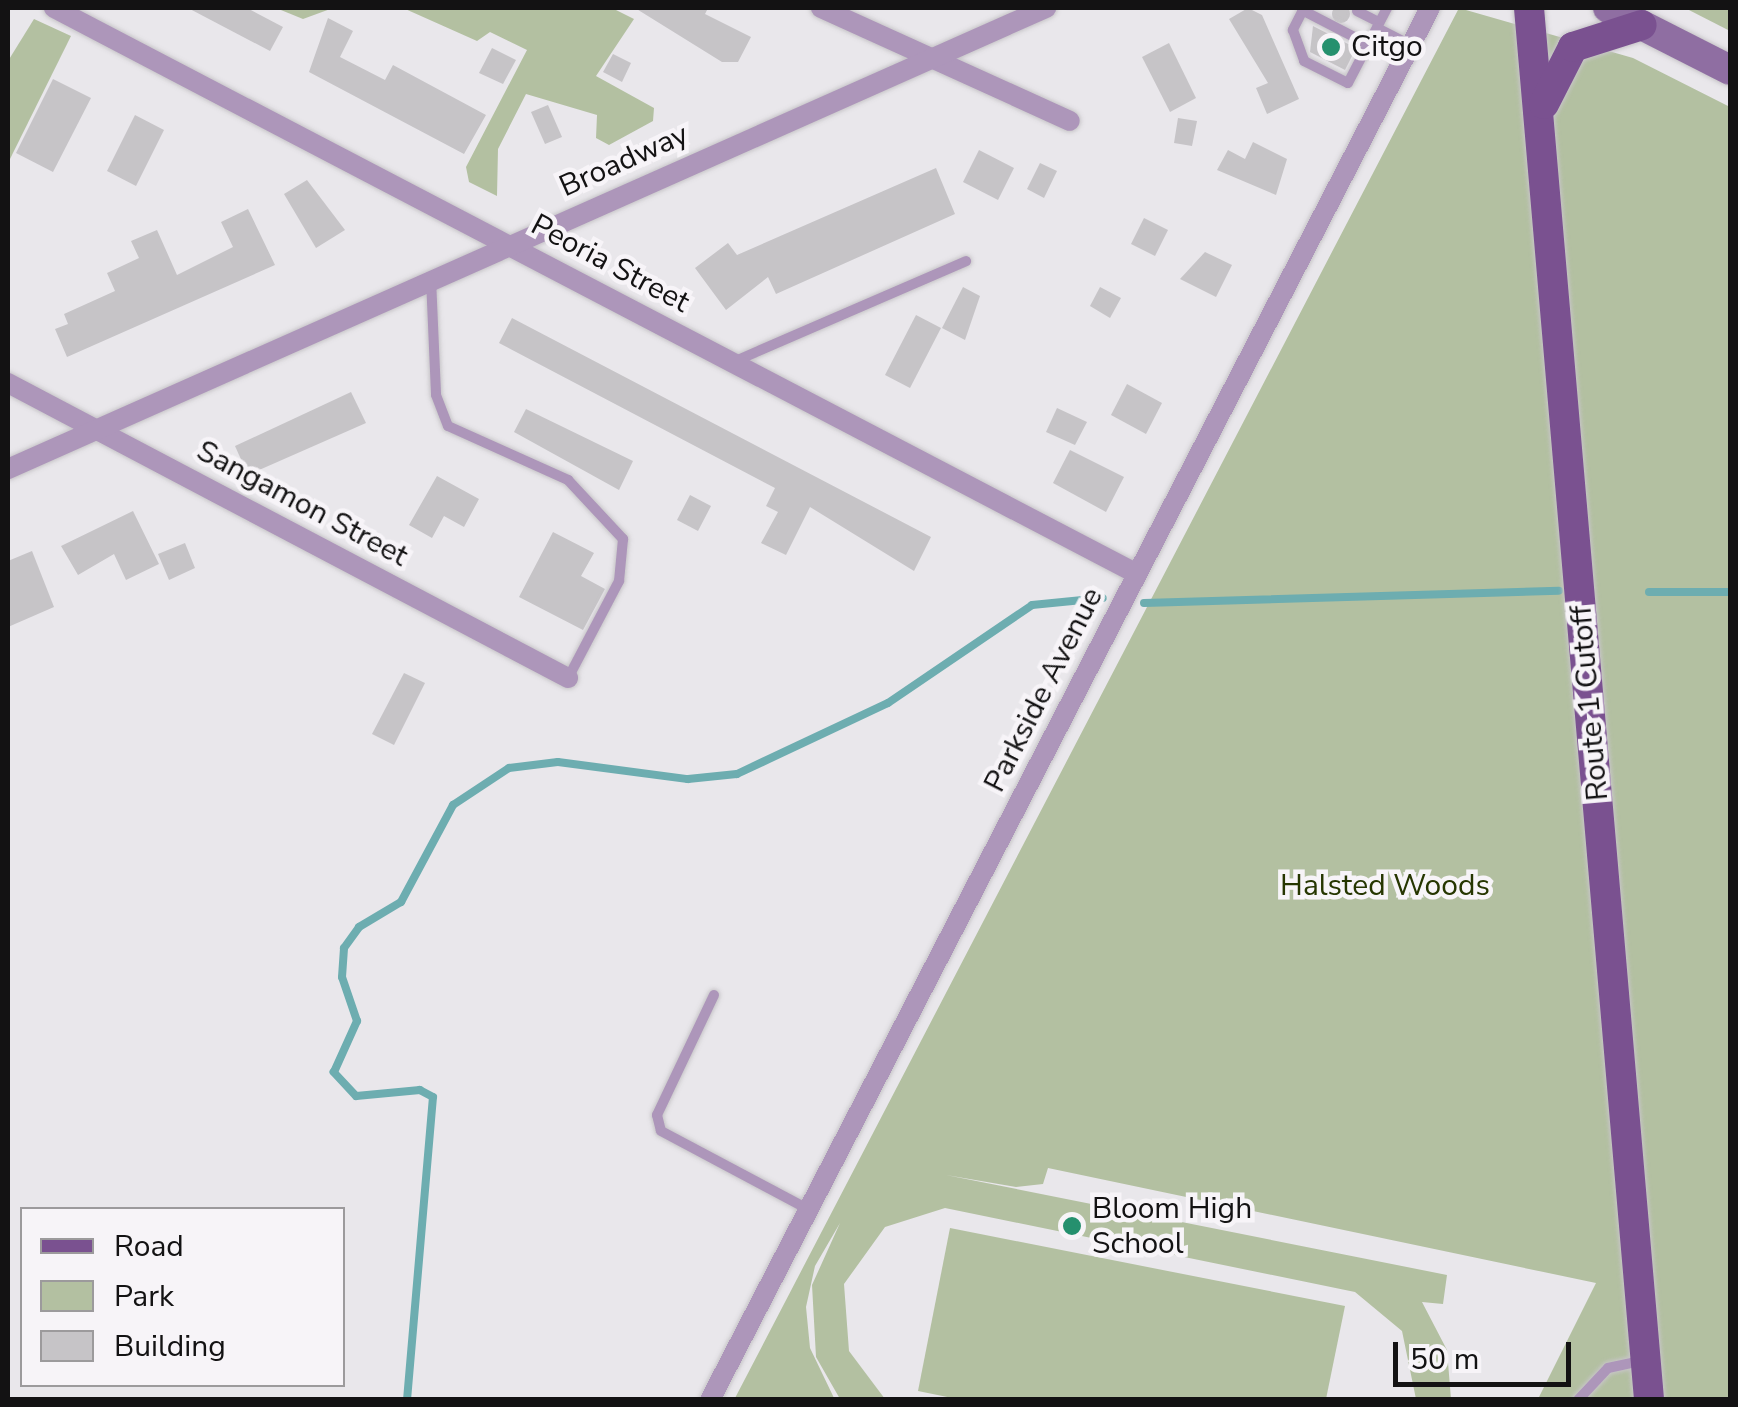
<!DOCTYPE html>
<style>
body{margin:0}
#map{position:relative;width:1738px;height:1407px;overflow:hidden;background:#e9e7eb;font-family:"Nunito Sans",sans-serif}
div>[style]{position:absolute}
.green>*{inset:0;background:#b3c0a1}
.stream>*{height:8px;margin:-4px;padding:0 4px;transform-origin:4px;border-radius:4px;background:#6dadb0}
.building>*{inset:0;background:#c6c4c7}
.round{border-radius:50%}
.roads{filter:drop-shadow(0 0 2px #c7c5c8) drop-shadow(0 0 2px #c7c5c8)}
.lane>*{height:10px;margin:-5px;padding:0 5px;transform-origin:5px;border-radius:5px;background:#ad96ba}
.street>*{height:20px;margin:-10px;padding:0 10px;transform-origin:10px;border-radius:10px;background:#ad96ba}
.secondary>*{height:30px;margin:-15px;padding:0 15px;transform-origin:15px;border-radius:15px;background:#8f6ea2}
.primary>*{height:30px;margin:-15px;padding:0 15px;transform-origin:15px;border-radius:15px;background:#7a5190}
.dots>*{width:28px;height:28px;translate:-50% -50%;box-sizing:border-box;border:5px solid #f7f4f8;border-radius:50%}
span{translate:-50% -50%;white-space:nowrap;text-align:center;line-height:1.15;-webkit-text-stroke:9px #f7f4f8;paint-order:stroke}
.poi-label{font-size:30px;color:#131213}
.left{translate:0 -50%;text-align:left}
.street-label{font-size:30px;color:#131213}
.park-label{font-size:30px;color:#263601}
.frame{position:absolute;inset:0;border:10px solid #131213;pointer-events:none}
.legend{position:absolute;left:20px;top:1207px;width:325px;height:180px;box-sizing:border-box;background:#f7f4f8;border:2px solid #9c9a9c;margin:0;padding:12px 18px;list-style:none;font-size:30px;color:#131213}
.legend li{display:flex;align-items:center;gap:20px;height:50px}
.legend b{width:50px;border:2px solid #9c9a9c}
.scale{position:absolute;left:1393px;top:1342px;width:178px;height:45px;box-sizing:border-box;border:5px solid #131213;border-top:0;padding-left:12px;font-size:30px;line-height:35px;white-space:nowrap;color:#131213;-webkit-text-stroke:8px #f7f4f8;paint-order:stroke}
</style>
<div id="map">
<div class="green">
<i style="clip-path:polygon(276px 8px,333px 8px,303px 19px)"></i>
<i style="clip-path:polygon(403px 8px,612px 8px,634px 19px,596px 76px,654px 108px,653px 121px,609px 145px,596px 138px,597px 115px,526px 94px,498px 149px,497px 196px,469px 182px,466px 167px,527px 50px,490px 32px,477px 41px)"></i>
<i style="clip-path:polygon(1459px 8px,1633px 58px,1730px 107px,1730px 1399px,1538px 1399px,1596px 1283px,1048px 1168px,1043px 1184px,1016px 1187px,946px 1175px,1447px 1275px,1443px 1304px,1422px 1302px,1447px 1350px,1451px 1399px,1416px 1399px,1402px 1331px,1355px 1292px,945px 1208px,885px 1227px,844px 1284px,849px 1351px,885px 1399px,840px 1399px,816px 1357px,812px 1285px,840px 1223px,815px 1266px,806px 1307px,810px 1348px,834px 1398px,825px 1397px,834px 1399px,734px 1400px)"></i>
<i style="clip-path:polygon(1685px 8px,1730px 8px,1730px 31px)"></i>
<i style="clip-path:polygon(34px 19px,71px 36px,8px 163px,8px 61px)"></i>
<i style="clip-path:polygon(950px 1228px,1345px 1306px,1326px 1399px,962px 1400px,918px 1391px)"></i>
</div>
<div class="stream">
<i style="left:1649px;top:592px;width:81px"></i>
<i style="left:1144px;top:603px;width:415px;rotate:-1.7deg"></i>
<i style="left:407px;top:1400px;width:304px;rotate:-85.1deg"></i>
<i style="left:433px;top:1097px;width:15px;rotate:-152deg"></i>
<i style="left:420px;top:1090px;width:64px;rotate:174.6deg"></i>
<i style="left:356px;top:1096px;width:33px;rotate:-133deg"></i>
<i style="left:334px;top:1072px;width:56px;rotate:-65.7deg"></i>
<i style="left:357px;top:1021px;width:46px;rotate:-108.8deg"></i>
<i style="left:342px;top:977px;width:29px;rotate:-86deg"></i>
<i style="left:344px;top:948px;width:26px;rotate:-54deg"></i>
<i style="left:359px;top:927px;width:49px;rotate:-30.8deg"></i>
<i style="left:401px;top:902px;width:110px;rotate:-61.8deg"></i>
<i style="left:453px;top:805px;width:67px;rotate:-33.5deg"></i>
<i style="left:509px;top:768px;width:49px;rotate:-7deg"></i>
<i style="left:558px;top:762px;width:131px;rotate:7.5deg"></i>
<i style="left:688px;top:779px;width:49px;rotate:-5.8deg"></i>
<i style="left:737px;top:774px;width:167px;rotate:-25.2deg"></i>
<i style="left:888px;top:703px;width:174px;rotate:-34.2deg"></i>
<i style="left:1032px;top:605px;width:71px;rotate:-5.6deg"></i>
</div>
<div class="building">
<i class="round" style="left:1332px;top:5px;width:18px;height:18px"></i>
<i style="clip-path:polygon(188px 8px,247px 8px,283px 27px,270px 51px)"></i>
<i style="clip-path:polygon(635px 8px,708px 8px,705px 14px,751px 37px,738px 62px,722px 62px)"></i>
<i style="clip-path:polygon(1248px 8px,1262px 15px,1299px 99px,1267px 114px,1256px 88px,1268px 83px,1229px 19px)"></i>
<i style="clip-path:polygon(328px 18px,353px 31px,340px 57px,385px 80px,393px 65px,486px 115px,464px 154px,309px 72px)"></i>
<i style="clip-path:polygon(1313px 26px,1356px 48px,1345px 70px,1310px 52px)"></i>
<i style="clip-path:polygon(1169px 43px,1196px 98px,1170px 112px,1142px 57px)"></i>
<i style="clip-path:polygon(492px 48px,516px 60px,503px 84px,479px 73px)"></i>
<i style="clip-path:polygon(613px 54px,631px 63px,622px 82px,603px 72px)"></i>
<i style="clip-path:polygon(53px 79px,91px 98px,53px 172px,16px 153px)"></i>
<i style="clip-path:polygon(548px 105px,562px 137px,545px 144px,531px 112px)"></i>
<i style="clip-path:polygon(135px 115px,164px 130px,136px 186px,107px 171px)"></i>
<i style="clip-path:polygon(1178px 118px,1197px 121px,1192px 146px,1174px 143px)"></i>
<i style="clip-path:polygon(1253px 142px,1287px 159px,1276px 195px,1217px 170px,1228px 150px,1245px 159px)"></i>
<i style="clip-path:polygon(979px 150px,1014px 168px,998px 200px,963px 182px)"></i>
<i style="clip-path:polygon(1040px 163px,1057px 171px,1044px 198px,1027px 189px)"></i>
<i style="clip-path:polygon(936px 168px,955px 214px,776px 294px,768px 277px,726px 310px,695px 268px,728px 243px,737px 255px)"></i>
<i style="clip-path:polygon(307px 180px,345px 230px,316px 248px,284px 194px)"></i>
<i style="clip-path:polygon(248px 209px,275px 265px,67px 357px,55px 329px,68px 324px,64px 314px,115px 291px,107px 273px,139px 258px,131px 241px,157px 230px,177px 275px,233px 247px,221px 222px)"></i>
<i style="clip-path:polygon(1144px 218px,1168px 230px,1155px 256px,1131px 244px)"></i>
<i style="clip-path:polygon(1205px 252px,1232px 265px,1216px 297px,1180px 279px)"></i>
<i style="clip-path:polygon(963px 287px,980px 296px,965px 340px,942px 328px)"></i>
<i style="clip-path:polygon(1100px 287px,1121px 298px,1110px 318px,1090px 306px)"></i>
<i style="clip-path:polygon(916px 315px,941px 328px,910px 388px,885px 375px)"></i>
<i style="clip-path:polygon(512px 318px,931px 537px,914px 571px,810px 507px,786px 555px,761px 543px,778px 512px,766px 506px,775px 488px,499px 343px)"></i>
<i style="clip-path:polygon(1127px 384px,1162px 403px,1146px 434px,1111px 415px)"></i>
<i style="clip-path:polygon(351px 392px,366px 423px,248px 475px,235px 446px)"></i>
<i style="clip-path:polygon(1057px 408px,1087px 422px,1075px 445px,1046px 432px)"></i>
<i style="clip-path:polygon(526px 409px,633px 461px,619px 490px,514px 432px)"></i>
<i style="clip-path:polygon(1070px 450px,1124px 477px,1106px 512px,1053px 483px)"></i>
<i style="clip-path:polygon(437px 476px,479px 499px,464px 527px,444px 516px,432px 538px,409px 525px)"></i>
<i style="clip-path:polygon(690px 495px,711px 506px,698px 531px,677px 520px)"></i>
<i style="clip-path:polygon(133px 511px,159px 564px,126px 580px,114px 554px,78px 575px,61px 546px)"></i>
<i style="clip-path:polygon(553px 532px,594px 553px,581px 576px,605px 589px,583px 630px,519px 597px)"></i>
<i style="clip-path:polygon(185px 543px,195px 568px,169px 580px,158px 554px)"></i>
<i style="clip-path:polygon(32px 551px,54px 607px,8px 627px,8px 561px)"></i>
<i style="clip-path:polygon(404px 673px,425px 683px,394px 745px,372px 734px)"></i>
</div>
<div class="roads">
<div class="lane">
<i style="left:1304px;top:8px;width:25px;rotate:117deg"></i>
<i style="left:1293px;top:30px;width:33px;rotate:70deg"></i>
<i style="left:1304px;top:61px;width:49px;rotate:26.6deg"></i>
<i style="left:1348px;top:83px;width:85px;rotate:-62.5deg"></i>
<i style="left:1302px;top:10px;width:74px;rotate:27.3deg"></i>
<i style="left:1357px;top:11px;width:25px;rotate:27deg"></i>
<i style="left:1377px;top:28px;width:37px;rotate:27deg"></i>
<i style="left:431px;top:279px;width:116px;rotate:87.5deg"></i>
<i style="left:436px;top:395px;width:33px;rotate:69deg"></i>
<i style="left:448px;top:426px;width:132px;rotate:24.2deg"></i>
<i style="left:568px;top:480px;width:81px;rotate:47deg"></i>
<i style="left:623px;top:539px;width:42px;rotate:95.4deg"></i>
<i style="left:619px;top:581px;width:110px;rotate:117.7deg"></i>
<i style="left:733px;top:362px;width:254px;rotate:-23.4deg"></i>
<i style="left:714px;top:995px;width:133px;rotate:115.4deg"></i>
<i style="left:657px;top:1115px;width:16px;rotate:76deg"></i>
<i style="left:661px;top:1131px;width:166px;rotate:28deg"></i>
<i style="left:1578px;top:1400px;width:44px;rotate:-46.8deg"></i>
<i style="left:1608px;top:1368px;width:35px;rotate:-12deg"></i>
</div>
<div class="street">
<i style="left:54px;top:8px;width:1222px;rotate:27.59deg"></i>
<i style="left:821px;top:8px;width:273px;rotate:24.4deg"></i>
<i style="left:8px;top:383px;width:633px;rotate:27.78deg"></i>
<i style="left:8px;top:469px;width:1136px;rotate:-23.95deg"></i>
<i style="left:710px;top:1400px;width:1567px;rotate:-62.65deg"></i>
</div>
<div class="secondary">
<i style="left:1608px;top:8px;width:137px;rotate:26.9deg"></i>
</div>
<div class="primary">
<i style="left:1529px;top:8px;width:1397px;rotate:85.07deg"></i>
<i style="left:1544px;top:104px;width:64px;rotate:-63deg"></i>
<i style="left:1573px;top:47px;width:72px;rotate:-17.7deg"></i>
</div>
</div>
<div class="dots">
<i style="left:1331px;top:47px;background:#25906e"></i>
<i style="left:1072px;top:1226px;background:#25906e"></i>
</div>
<div class="poi-label">
<span class="left" style="left:1351px;top:47px">Citgo</span>
<span class="left" style="left:1092px;top:1226px">Bloom High<br>School</span>
</div>
<div class="street-label">
<span style="left:624px;top:161px;rotate:-24deg">Broadway</span>
<span style="left:610px;top:264px;rotate:28deg">Peoria Street</span>
<span style="left:302px;top:504px;rotate:28deg">Sangamon Street</span>
<span style="left:1044px;top:690px;rotate:-63deg">Parkside Avenue</span>
<span style="left:1590px;top:703px;rotate:-95deg">Route 1 Cutoff</span>
</div>
<div class="park-label">
<span style="left:1385px;top:886px">Halsted Woods</span>
</div>
<div class="frame"></div>
<ul class="legend">
<li><b style="height:12px;background:#7a5190"></b>Road</li>
<li><b style="height:28px;background:#b3c0a1"></b>Park</li>
<li><b style="height:28px;background:#c6c4c7"></b>Building</li>
</ul>
<div class="scale">50 m</div>
</div>
